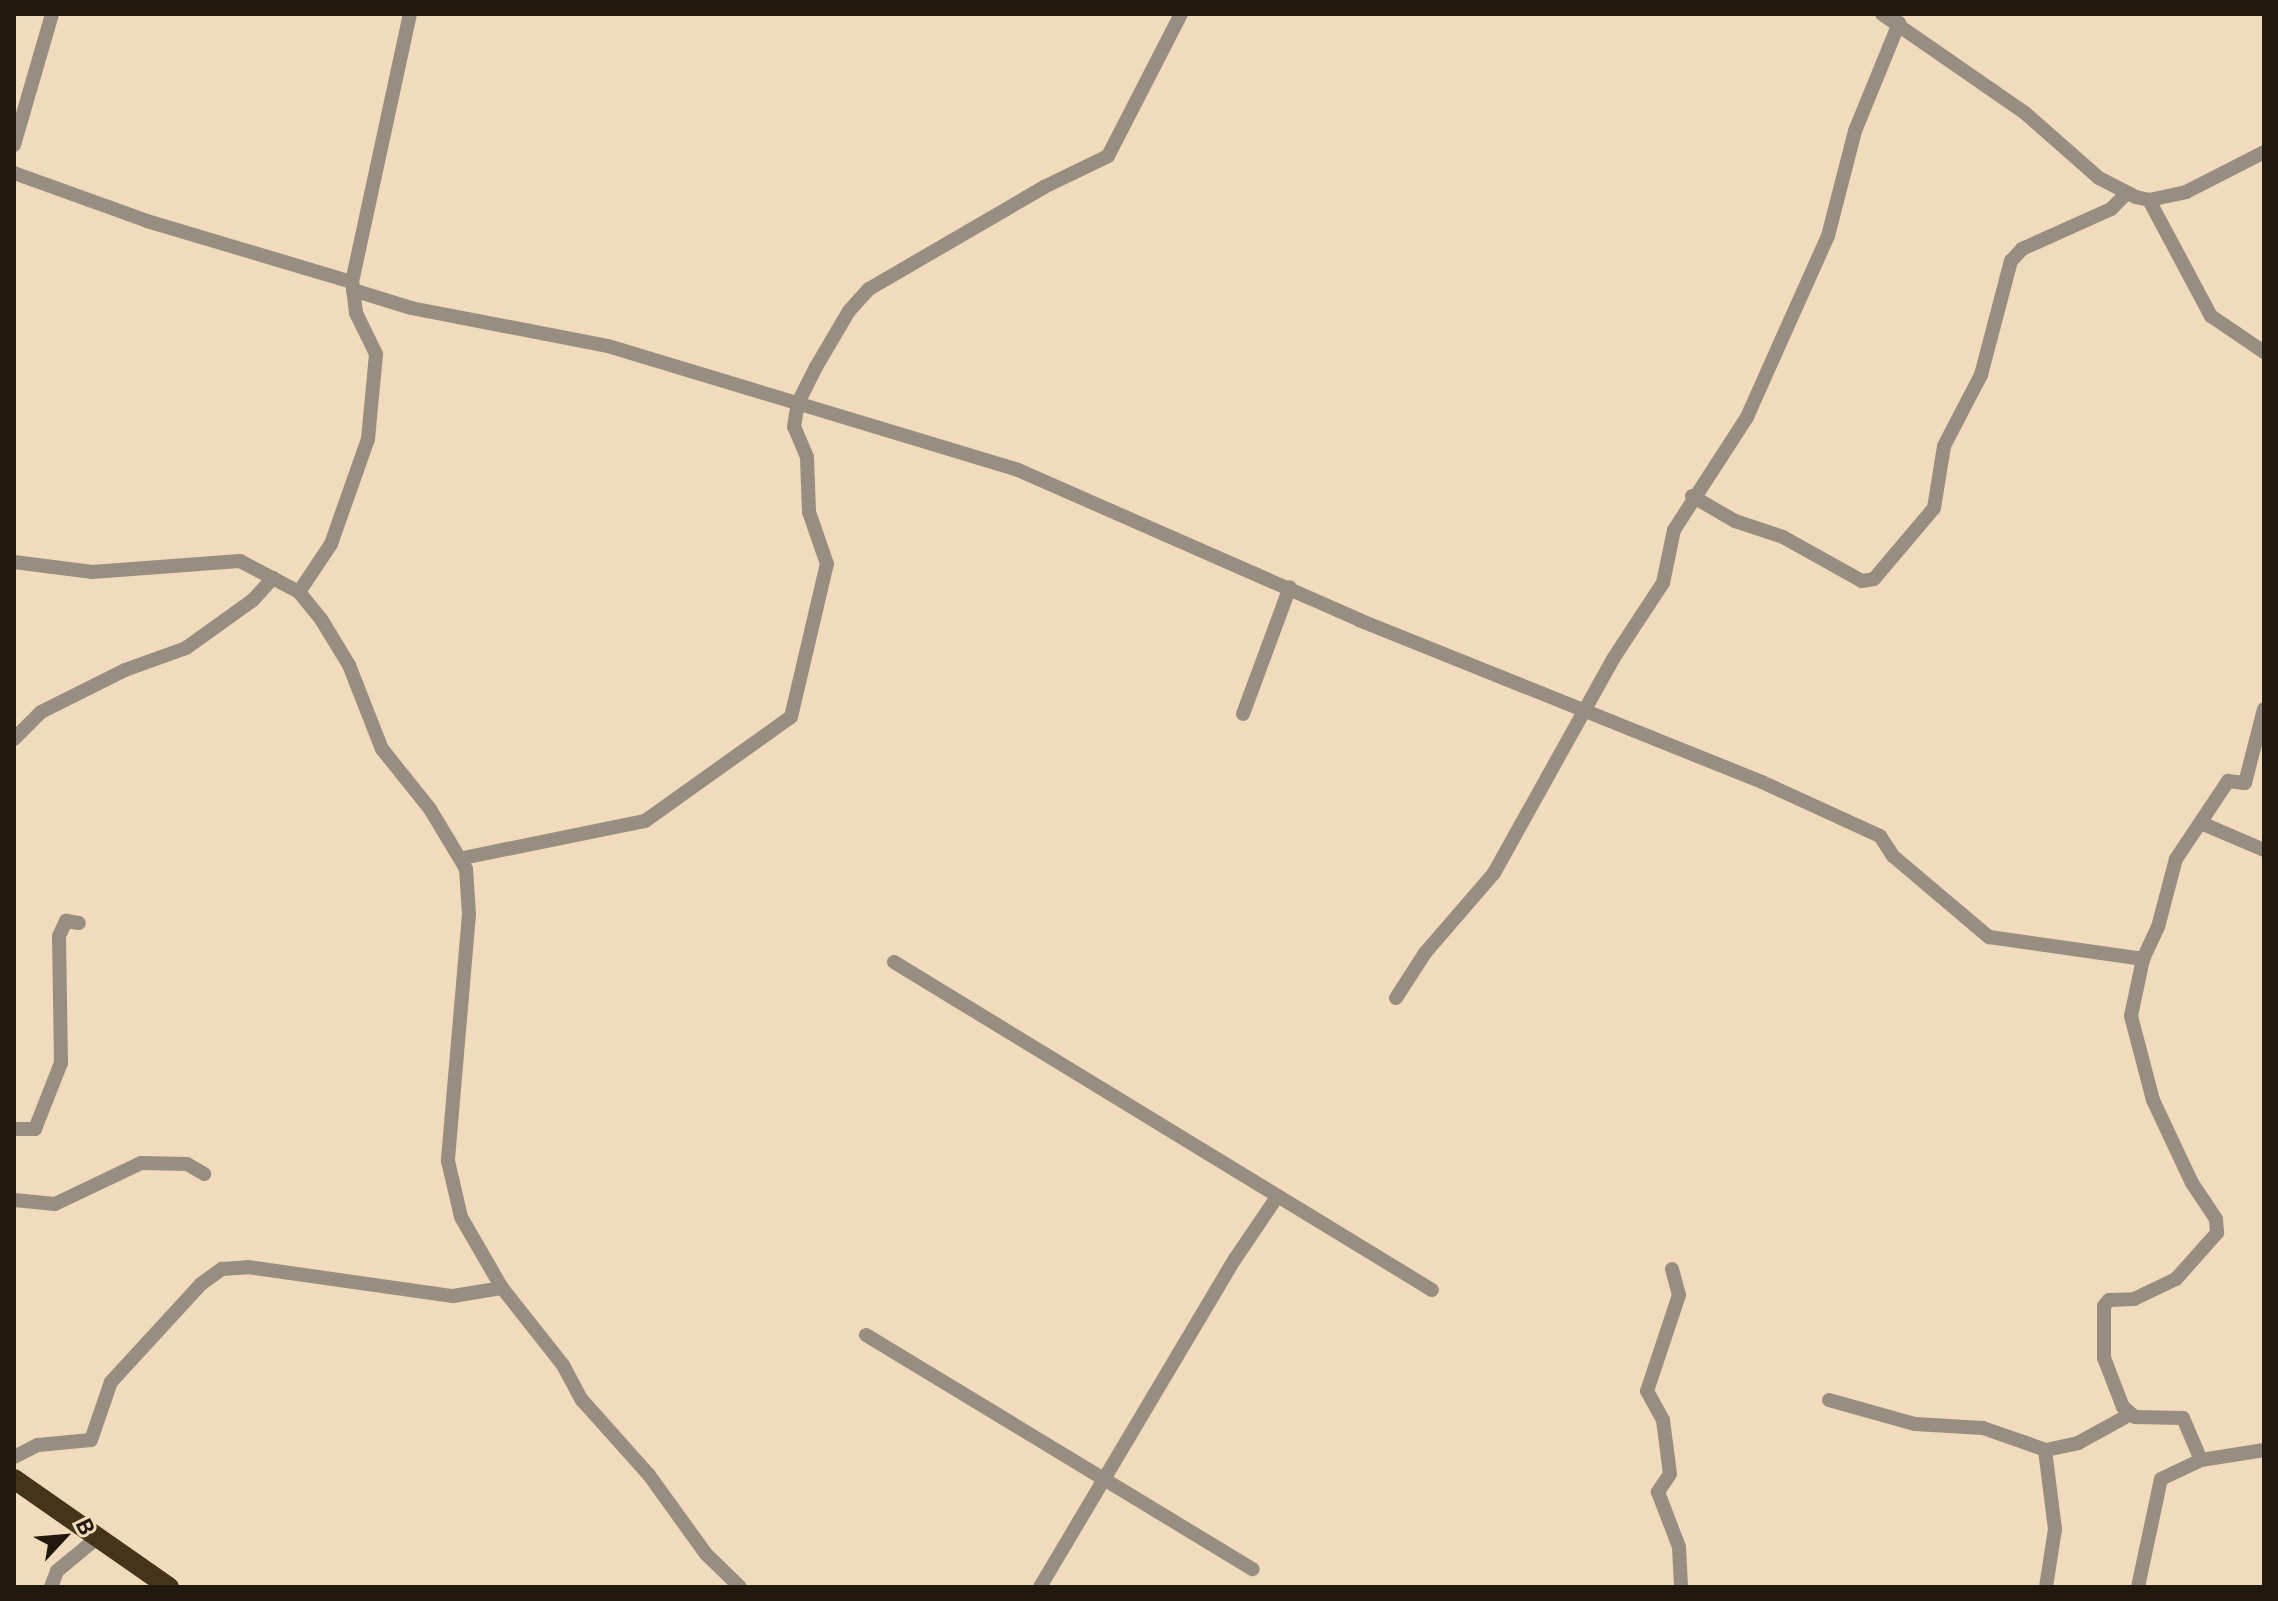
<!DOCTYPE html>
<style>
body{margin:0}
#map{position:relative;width:2278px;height:1601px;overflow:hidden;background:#f1dbbc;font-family:"Public Sans",sans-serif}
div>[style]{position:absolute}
.minor>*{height:14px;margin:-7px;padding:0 7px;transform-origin:7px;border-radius:7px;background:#978d81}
.highway>*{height:20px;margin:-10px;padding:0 10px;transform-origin:10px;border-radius:10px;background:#46341a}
span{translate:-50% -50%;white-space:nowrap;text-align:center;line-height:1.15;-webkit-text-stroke:7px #f1dbbc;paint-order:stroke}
.frame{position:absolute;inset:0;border:16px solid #21190e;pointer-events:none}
.north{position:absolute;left:24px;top:1497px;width:80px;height:80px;-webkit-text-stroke:6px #f1dbbc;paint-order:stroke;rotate:64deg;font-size:22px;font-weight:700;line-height:32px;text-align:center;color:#21190e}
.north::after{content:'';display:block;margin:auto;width:28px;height:36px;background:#21190e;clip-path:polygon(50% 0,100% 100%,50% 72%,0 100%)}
</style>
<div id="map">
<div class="minor">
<i style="left:1882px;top:14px;width:174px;rotate:34.7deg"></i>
<i style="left:2025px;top:113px;width:98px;rotate:41.3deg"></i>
<i style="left:2099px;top:178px;width:42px;rotate:27.2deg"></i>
<i style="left:2136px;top:197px;width:13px;rotate:13deg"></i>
<i style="left:2149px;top:200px;width:38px;rotate:-12deg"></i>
<i style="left:2186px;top:192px;width:88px;rotate:-27.1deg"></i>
<i style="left:14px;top:145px;width:136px;rotate:-73.8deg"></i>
<i style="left:14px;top:173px;width:141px;rotate:19.8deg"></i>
<i style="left:147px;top:221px;width:214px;rotate:16.6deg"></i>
<i style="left:2149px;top:200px;width:132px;rotate:61.9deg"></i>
<i style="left:2211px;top:316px;width:64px;rotate:34.2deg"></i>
<i style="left:353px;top:290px;width:61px;rotate:17.2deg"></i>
<i style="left:411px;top:308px;width:201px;rotate:10.9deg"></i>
<i style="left:608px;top:346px;width:428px;rotate:16.8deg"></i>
<i style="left:1018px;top:470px;width:373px;rotate:23.7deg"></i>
<i style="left:1359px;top:620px;width:434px;rotate:21.9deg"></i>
<i style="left:1762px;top:782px;width:130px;rotate:24.6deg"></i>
<i style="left:1880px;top:836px;width:24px;rotate:57deg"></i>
<i style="left:1893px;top:856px;width:126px;rotate:40.2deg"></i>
<i style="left:1989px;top:937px;width:156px;rotate:8.1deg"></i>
<i style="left:1692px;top:496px;width:50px;rotate:30.2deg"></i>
<i style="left:1735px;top:521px;width:51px;rotate:18.4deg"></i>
<i style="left:1783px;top:537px;width:90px;rotate:29.1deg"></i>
<i style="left:1862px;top:581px;width:12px;rotate:-9deg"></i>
<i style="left:1874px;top:579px;width:93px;rotate:-49.8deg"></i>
<i style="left:1934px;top:508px;width:63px;rotate:-80.8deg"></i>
<i style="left:1944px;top:446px;width:80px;rotate:-62.5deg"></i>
<i style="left:1981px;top:375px;width:118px;rotate:-75.3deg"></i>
<i style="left:2011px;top:261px;width:16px;rotate:-47deg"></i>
<i style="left:2022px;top:249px;width:98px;rotate:-24.2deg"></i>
<i style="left:2111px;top:209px;width:23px;rotate:-45deg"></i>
<i style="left:14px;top:562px;width:79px;rotate:7.3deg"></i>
<i style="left:92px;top:572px;width:148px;rotate:-4.3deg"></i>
<i style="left:240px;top:561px;width:67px;rotate:27.7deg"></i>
<i style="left:299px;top:592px;width:35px;rotate:51deg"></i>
<i style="left:321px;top:619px;width:54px;rotate:58.7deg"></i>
<i style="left:349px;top:665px;width:90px;rotate:68.6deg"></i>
<i style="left:382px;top:749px;width:77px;rotate:51.3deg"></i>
<i style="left:430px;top:809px;width:70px;rotate:59deg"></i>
<i style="left:466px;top:869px;width:45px;rotate:86.2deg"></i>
<i style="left:469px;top:914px;width:248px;rotate:94.9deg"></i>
<i style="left:448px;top:1161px;width:57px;rotate:76.9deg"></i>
<i style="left:461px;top:1217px;width:82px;rotate:60deg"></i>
<i style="left:502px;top:1288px;width:98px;rotate:51.6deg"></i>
<i style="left:563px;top:1365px;width:40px;rotate:62deg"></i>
<i style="left:582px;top:1400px;width:101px;rotate:48.2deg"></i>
<i style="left:649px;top:1475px;width:97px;rotate:54.2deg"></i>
<i style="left:706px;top:1554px;width:47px;rotate:44.1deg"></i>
<i style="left:299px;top:592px;width:58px;rotate:-56.3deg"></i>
<i style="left:331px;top:544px;width:111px;rotate:-70.6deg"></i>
<i style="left:368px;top:439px;width:85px;rotate:-84.6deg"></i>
<i style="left:376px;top:354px;width:46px;rotate:-116deg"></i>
<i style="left:356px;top:313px;width:31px;rotate:-97deg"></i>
<i style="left:352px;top:282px;width:274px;rotate:-77.8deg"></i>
<i style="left:1243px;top:714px;width:135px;rotate:-69.7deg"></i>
<i style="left:14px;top:739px;width:38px;rotate:-45deg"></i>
<i style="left:41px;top:712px;width:94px;rotate:-26.6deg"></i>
<i style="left:125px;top:670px;width:65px;rotate:-19.8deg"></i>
<i style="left:186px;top:648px;width:82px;rotate:-35.6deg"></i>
<i style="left:253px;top:600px;width:30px;rotate:-48deg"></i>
<i style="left:2201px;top:823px;width:69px;rotate:23.2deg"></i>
<i style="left:463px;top:858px;width:186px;rotate:-11.5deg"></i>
<i style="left:645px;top:821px;width:179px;rotate:-35.5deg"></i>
<i style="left:791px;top:717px;width:157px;rotate:-76.8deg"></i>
<i style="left:827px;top:564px;width:55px;rotate:-109.1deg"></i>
<i style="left:809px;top:512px;width:55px;rotate:-92.1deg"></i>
<i style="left:807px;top:457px;width:33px;rotate:-113deg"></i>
<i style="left:794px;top:427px;width:24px;rotate:-81deg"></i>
<i style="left:798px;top:403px;width:40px;rotate:-63.4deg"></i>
<i style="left:816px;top:367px;width:65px;rotate:-59.5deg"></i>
<i style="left:849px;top:311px;width:30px;rotate:-48deg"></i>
<i style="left:869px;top:289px;width:203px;rotate:-30.2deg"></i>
<i style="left:1044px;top:187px;width:71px;rotate:-25.8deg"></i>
<i style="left:1108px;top:156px;width:160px;rotate:-62.8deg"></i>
<i style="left:894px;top:962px;width:630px;rotate:31.37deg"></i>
<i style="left:1396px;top:998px;width:54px;rotate:-57.2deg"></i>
<i style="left:1425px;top:953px;width:106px;rotate:-49.2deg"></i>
<i style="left:1494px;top:873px;width:245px;rotate:-60.9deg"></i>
<i style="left:1613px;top:659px;width:91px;rotate:-56.7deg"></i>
<i style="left:1663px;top:583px;width:54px;rotate:-78.3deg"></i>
<i style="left:1674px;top:530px;width:135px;rotate:-57.1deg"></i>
<i style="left:1747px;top:417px;width:198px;rotate:-65.9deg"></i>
<i style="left:1828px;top:236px;width:108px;rotate:-75.6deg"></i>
<i style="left:1855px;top:131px;width:117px;rotate:-67.8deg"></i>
<i style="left:14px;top:1129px;width:21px"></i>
<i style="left:35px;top:1129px;width:71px;rotate:-68.5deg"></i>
<i style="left:61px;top:1063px;width:127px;rotate:-90.9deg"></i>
<i style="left:59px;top:936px;width:17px;rotate:-65deg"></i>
<i style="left:66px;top:921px;width:13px;rotate:9deg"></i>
<i style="left:14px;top:1200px;width:41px;rotate:5.6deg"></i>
<i style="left:55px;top:1204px;width:95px;rotate:-25.5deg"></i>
<i style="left:141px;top:1163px;width:46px;rotate:1.2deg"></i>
<i style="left:187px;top:1164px;width:20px;rotate:30deg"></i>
<i style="left:1672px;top:1269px;width:27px;rotate:75deg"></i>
<i style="left:1679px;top:1295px;width:101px;rotate:108.4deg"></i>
<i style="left:1647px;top:1391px;width:33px;rotate:61deg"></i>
<i style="left:1663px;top:1420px;width:54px;rotate:82.6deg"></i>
<i style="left:1670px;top:1474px;width:22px;rotate:124deg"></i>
<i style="left:1658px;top:1492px;width:59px;rotate:69.1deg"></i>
<i style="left:1679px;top:1547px;width:40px;rotate:87.1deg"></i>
<i style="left:866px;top:1335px;width:452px;rotate:31.2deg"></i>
<i style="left:1829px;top:1400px;width:89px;rotate:15.6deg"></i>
<i style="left:1915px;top:1424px;width:68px;rotate:3.4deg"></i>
<i style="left:1983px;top:1428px;width:67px;rotate:19.2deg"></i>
<i style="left:2046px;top:1450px;width:33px;rotate:-12deg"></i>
<i style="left:2078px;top:1443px;width:58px;rotate:-28.8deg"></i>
<i style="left:2045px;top:1450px;width:80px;rotate:82.8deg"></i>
<i style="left:2055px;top:1529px;width:59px;rotate:98.8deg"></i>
<i style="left:14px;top:1457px;width:27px;rotate:-27deg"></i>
<i style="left:38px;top:1445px;width:53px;rotate:-5.4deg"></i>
<i style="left:91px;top:1440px;width:61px;rotate:-71deg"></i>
<i style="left:111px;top:1382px;width:133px;rotate:-47.4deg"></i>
<i style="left:201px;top:1284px;width:26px;rotate:-36deg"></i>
<i style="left:222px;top:1269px;width:26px;rotate:-4deg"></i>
<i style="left:248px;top:1267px;width:207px;rotate:8.1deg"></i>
<i style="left:453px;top:1296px;width:50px;rotate:-9.3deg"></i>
<i style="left:2201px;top:1460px;width:46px;rotate:-113.2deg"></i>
<i style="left:2183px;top:1418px;width:48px;rotate:-178.8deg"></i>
<i style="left:2135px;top:1417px;width:16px;rotate:-140deg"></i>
<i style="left:2123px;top:1407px;width:53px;rotate:-111.2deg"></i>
<i style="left:2104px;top:1358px;width:52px;rotate:-90deg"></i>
<i style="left:2104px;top:1306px;width:8px;rotate:-50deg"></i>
<i style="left:2109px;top:1300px;width:25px;rotate:-2deg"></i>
<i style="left:2134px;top:1299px;width:47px;rotate:-25.5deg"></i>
<i style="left:2176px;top:1279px;width:62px;rotate:-48.3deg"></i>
<i style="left:2217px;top:1233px;width:14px;rotate:-94deg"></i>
<i style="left:2216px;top:1219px;width:43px;rotate:-123.7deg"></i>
<i style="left:2192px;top:1183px;width:92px;rotate:-115.2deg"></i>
<i style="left:2153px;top:1100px;width:87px;rotate:-104.7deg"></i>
<i style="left:2131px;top:1016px;width:58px;rotate:-78.1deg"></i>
<i style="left:2143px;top:959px;width:35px;rotate:-65deg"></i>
<i style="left:2158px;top:927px;width:70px;rotate:-75.2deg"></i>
<i style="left:2176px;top:859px;width:94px;rotate:-56.3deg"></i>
<i style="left:2228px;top:781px;width:17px;rotate:7deg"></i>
<i style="left:2245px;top:783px;width:76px;rotate:-75.6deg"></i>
<i style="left:51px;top:1587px;width:17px;rotate:-69deg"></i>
<i style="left:57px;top:1571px;width:52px;rotate:-39.5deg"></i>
<i style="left:1040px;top:1587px;width:382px;rotate:-59.3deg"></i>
<i style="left:1235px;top:1259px;width:75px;rotate:-55.9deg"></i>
<i style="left:2138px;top:1587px;width:110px;rotate:-78deg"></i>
<i style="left:2161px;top:1479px;width:44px;rotate:-25.4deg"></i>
<i style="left:2201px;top:1460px;width:64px;rotate:-9deg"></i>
</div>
<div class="highway">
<i style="left:14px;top:1479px;width:189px;rotate:34.9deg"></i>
</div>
<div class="frame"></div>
<div class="north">B</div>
</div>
